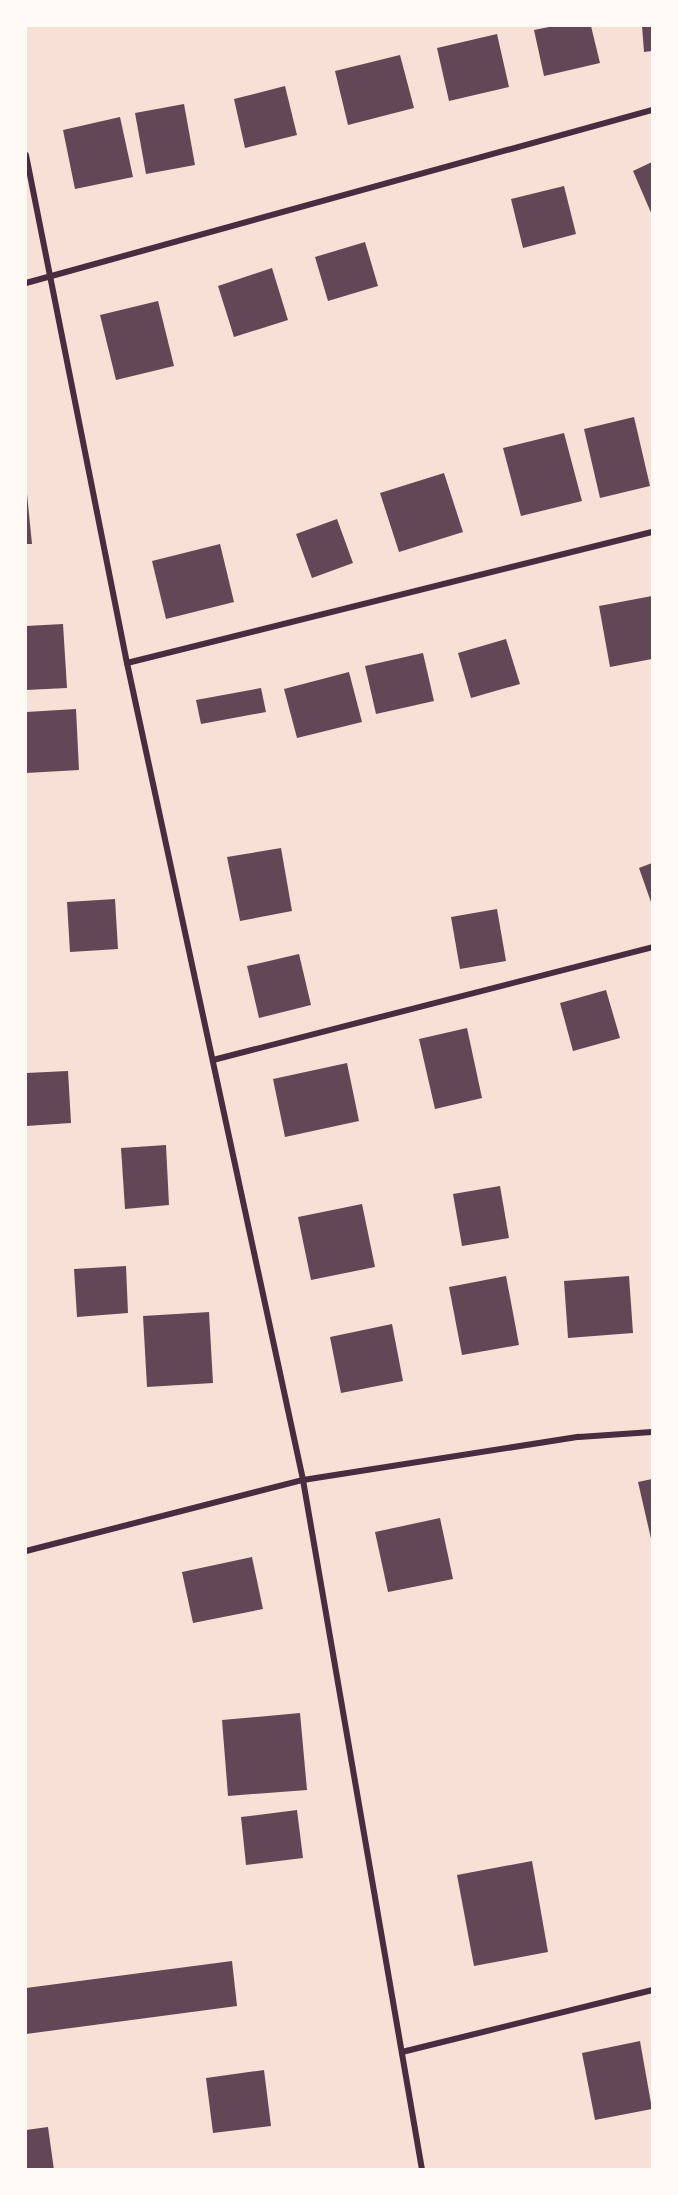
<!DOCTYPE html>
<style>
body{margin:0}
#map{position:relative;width:678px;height:2195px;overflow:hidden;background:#f7e1d7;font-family:Spectral,serif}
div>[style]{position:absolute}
.building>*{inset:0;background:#644757}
.minor>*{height:6px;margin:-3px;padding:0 3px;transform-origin:3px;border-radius:3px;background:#4a2c40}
span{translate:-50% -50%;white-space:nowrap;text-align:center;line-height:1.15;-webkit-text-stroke:4.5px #fffaf5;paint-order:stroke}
.frame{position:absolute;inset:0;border:27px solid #fffaf5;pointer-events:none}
</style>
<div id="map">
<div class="building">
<i style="clip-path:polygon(554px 26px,591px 26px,600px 63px,544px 76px,534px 30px)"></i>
<i style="clip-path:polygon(642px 26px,652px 26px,652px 51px,644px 52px)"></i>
<i style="clip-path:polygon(497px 34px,509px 87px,449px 101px,437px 48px)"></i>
<i style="clip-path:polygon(400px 55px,414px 108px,348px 125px,335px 71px)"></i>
<i style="clip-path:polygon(285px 86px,297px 135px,245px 148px,234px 99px)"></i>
<i style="clip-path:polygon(184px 104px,195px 165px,146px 174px,135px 113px)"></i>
<i style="clip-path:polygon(120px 117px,133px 177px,75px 189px,63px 130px)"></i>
<i style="clip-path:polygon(652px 162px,652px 215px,633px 171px)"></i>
<i style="clip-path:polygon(564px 186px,576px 234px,523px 248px,511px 199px)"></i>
<i style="clip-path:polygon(365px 242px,378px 286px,328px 301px,315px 257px)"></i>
<i style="clip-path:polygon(272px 268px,288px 320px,234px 337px,218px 286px)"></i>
<i style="clip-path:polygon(158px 301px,174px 366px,116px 380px,100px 315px)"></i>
<i style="clip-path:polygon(634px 417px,650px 486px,600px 498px,584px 429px)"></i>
<i style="clip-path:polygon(564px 433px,582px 501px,521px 516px,503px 448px)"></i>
<i style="clip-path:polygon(444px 473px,463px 532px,399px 552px,380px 493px)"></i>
<i style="clip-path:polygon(26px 484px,32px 544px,26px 544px)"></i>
<i style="clip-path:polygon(337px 519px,353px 563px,312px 578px,296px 534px)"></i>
<i style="clip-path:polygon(220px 544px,234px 602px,166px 619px,152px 561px)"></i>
<i style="clip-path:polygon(652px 596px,652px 659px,610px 667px,599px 606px)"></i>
<i style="clip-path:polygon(63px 624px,67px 688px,26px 690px,26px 626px)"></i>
<i style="clip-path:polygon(506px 639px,520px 684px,471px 698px,458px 653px)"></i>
<i style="clip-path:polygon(423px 653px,434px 701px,376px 714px,365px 666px)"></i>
<i style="clip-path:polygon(349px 672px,362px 722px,297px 738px,284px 689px)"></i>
<i style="clip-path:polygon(261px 688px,266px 712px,201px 724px,196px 700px)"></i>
<i style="clip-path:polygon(76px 709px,79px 770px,26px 773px,26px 712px)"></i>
<i style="clip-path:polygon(281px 848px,292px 911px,240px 921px,227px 857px)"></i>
<i style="clip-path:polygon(652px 863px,652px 905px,639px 868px)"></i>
<i style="clip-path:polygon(115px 899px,118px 949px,70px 952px,67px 902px)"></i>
<i style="clip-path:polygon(497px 909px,506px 961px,460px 969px,451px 917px)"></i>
<i style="clip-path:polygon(299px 954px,311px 1005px,259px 1018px,247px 966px)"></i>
<i style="clip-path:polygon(606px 990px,620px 1038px,573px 1051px,560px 1003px)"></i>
<i style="clip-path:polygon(467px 1028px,482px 1098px,435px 1109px,419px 1039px)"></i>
<i style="clip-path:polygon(347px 1063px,359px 1121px,285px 1137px,273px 1079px)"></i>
<i style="clip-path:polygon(68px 1071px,71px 1123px,26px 1126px,26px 1073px)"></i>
<i style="clip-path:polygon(166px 1145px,169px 1205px,125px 1209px,121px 1148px)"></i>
<i style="clip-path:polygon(500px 1186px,509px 1238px,462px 1246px,453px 1194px)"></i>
<i style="clip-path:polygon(362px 1204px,375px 1267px,311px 1280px,298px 1217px)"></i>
<i style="clip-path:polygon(126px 1266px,128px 1313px,77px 1317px,74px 1269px)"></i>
<i style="clip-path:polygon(506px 1276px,519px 1345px,462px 1355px,449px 1287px)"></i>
<i style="clip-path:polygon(629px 1276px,633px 1333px,568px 1338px,564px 1281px)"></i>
<i style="clip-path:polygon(209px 1312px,213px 1383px,147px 1387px,143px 1316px)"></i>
<i style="clip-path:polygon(392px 1324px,403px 1381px,341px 1393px,330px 1337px)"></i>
<i style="clip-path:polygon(652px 1479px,652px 1543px,638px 1482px)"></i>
<i style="clip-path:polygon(440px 1518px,453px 1579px,388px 1592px,375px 1532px)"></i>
<i style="clip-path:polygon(252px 1557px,263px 1609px,193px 1623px,182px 1572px)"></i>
<i style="clip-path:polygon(300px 1713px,307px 1790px,228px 1796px,222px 1720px)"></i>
<i style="clip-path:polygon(297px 1810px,303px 1858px,246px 1865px,241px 1817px)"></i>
<i style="clip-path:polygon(532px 1861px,548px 1952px,474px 1966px,457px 1875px)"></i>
<i style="clip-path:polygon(232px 1961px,237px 2006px,26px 2034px,26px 1988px)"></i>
<i style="clip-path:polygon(640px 2041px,652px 2109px,595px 2120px,582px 2053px)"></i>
<i style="clip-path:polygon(264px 2070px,271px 2126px,213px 2133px,206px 2078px)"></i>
<i style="clip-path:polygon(48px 2127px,54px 2170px,26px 2170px,26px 2130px)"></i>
</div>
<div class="minor">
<i style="left:26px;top:155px;width:518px;rotate:78.76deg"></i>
<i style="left:127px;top:663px;width:836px;rotate:77.84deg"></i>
<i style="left:303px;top:1480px;width:700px;rotate:80.21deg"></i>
<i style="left:26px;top:283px;width:649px;rotate:-15.45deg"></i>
<i style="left:127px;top:663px;width:541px;rotate:-14.01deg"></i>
<i style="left:213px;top:1060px;width:453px;rotate:-14.4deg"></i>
<i style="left:26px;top:1551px;width:286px;rotate:-14.4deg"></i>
<i style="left:303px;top:1480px;width:279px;rotate:-8.9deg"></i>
<i style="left:579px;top:1437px;width:73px;rotate:-3.9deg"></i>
<i style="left:402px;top:2052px;width:258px;rotate:-13.9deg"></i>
</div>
<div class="frame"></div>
</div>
